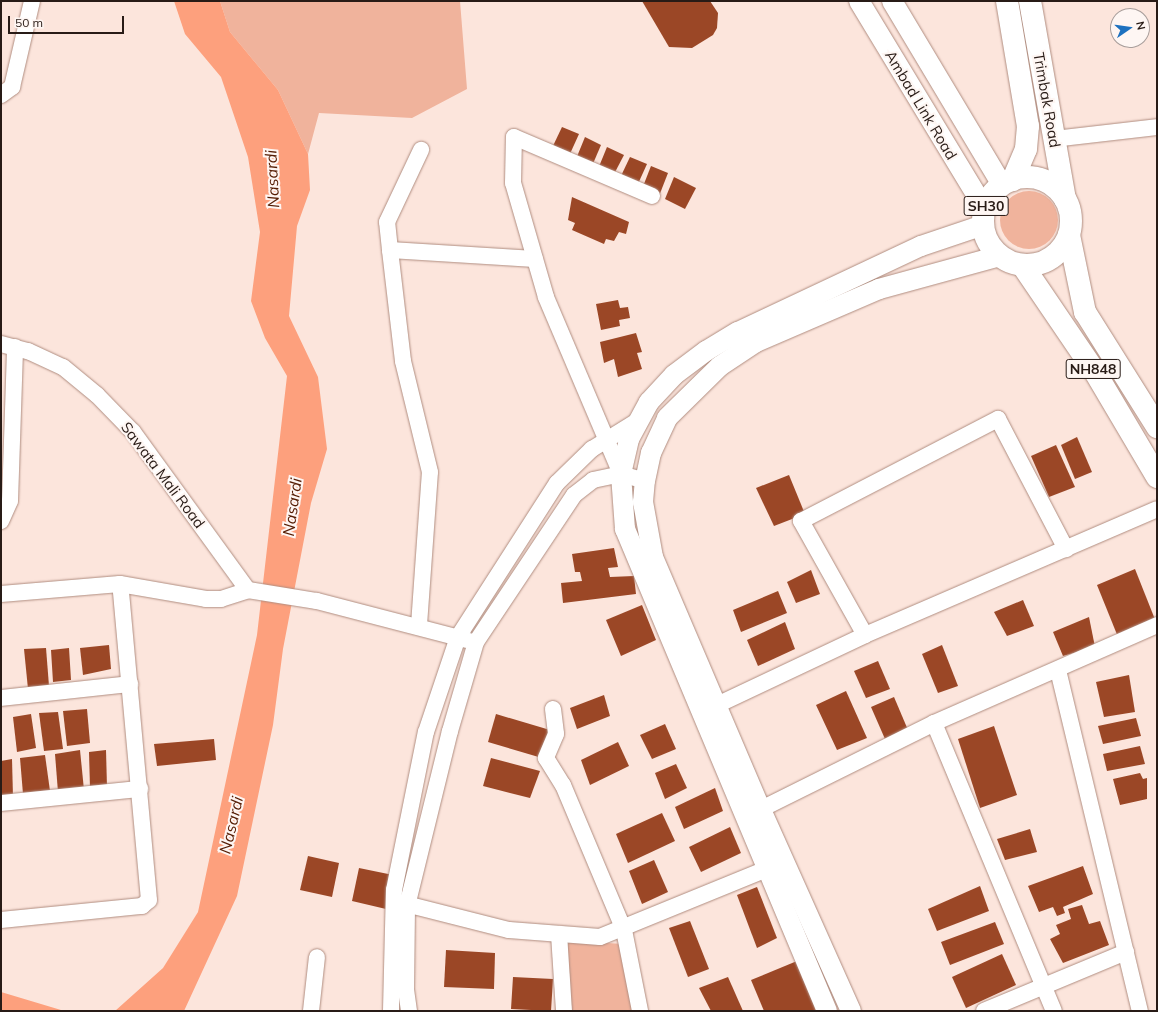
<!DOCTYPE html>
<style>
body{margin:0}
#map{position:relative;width:1158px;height:1012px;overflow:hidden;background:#fce5dc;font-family:Mulish,sans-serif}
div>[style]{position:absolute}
.green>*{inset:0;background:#f0b39c}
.round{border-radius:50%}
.water>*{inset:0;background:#fda07d}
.building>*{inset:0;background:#9b4726}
.roads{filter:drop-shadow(0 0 1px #b08d80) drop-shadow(0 0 1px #b08d80)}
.minor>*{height:16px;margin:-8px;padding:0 8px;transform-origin:8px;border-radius:8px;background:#fff}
.major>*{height:20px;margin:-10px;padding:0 10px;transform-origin:10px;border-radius:10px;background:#fff}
.highway>*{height:22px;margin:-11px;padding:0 11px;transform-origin:11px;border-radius:11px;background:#fff}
.highway>.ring{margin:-11px;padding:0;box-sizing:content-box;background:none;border:22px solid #fff;border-radius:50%}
span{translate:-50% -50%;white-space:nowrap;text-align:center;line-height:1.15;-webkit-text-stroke:4px #fef6f3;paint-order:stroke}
.shield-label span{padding:1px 3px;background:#fef6f3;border:1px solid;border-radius:3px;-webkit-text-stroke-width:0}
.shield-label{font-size:14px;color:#281b16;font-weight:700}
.street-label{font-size:15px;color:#281b16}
.water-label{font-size:16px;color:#551c03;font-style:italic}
.frame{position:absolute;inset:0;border:2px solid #281b16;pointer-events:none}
.north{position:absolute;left:1110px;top:8px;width:40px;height:40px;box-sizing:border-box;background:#fef6f3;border:1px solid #a89e9b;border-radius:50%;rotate:77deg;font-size:11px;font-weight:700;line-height:16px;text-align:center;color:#281b16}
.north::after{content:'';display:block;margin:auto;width:14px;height:18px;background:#1d71bf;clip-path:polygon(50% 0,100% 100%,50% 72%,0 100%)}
.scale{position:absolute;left:8px;top:16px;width:116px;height:18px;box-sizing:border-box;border:2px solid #281b16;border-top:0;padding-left:5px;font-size:12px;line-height:14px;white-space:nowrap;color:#281b16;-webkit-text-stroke:3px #fef6f3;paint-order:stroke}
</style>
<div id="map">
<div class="green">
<i style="clip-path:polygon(220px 1px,460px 1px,467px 89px,412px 118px,319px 113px,308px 154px,278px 90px,230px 32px)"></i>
<i class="round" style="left:1000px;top:191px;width:58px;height:58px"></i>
<i style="clip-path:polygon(570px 941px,624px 944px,636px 1011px,555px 1011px,555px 961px)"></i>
</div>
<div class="water">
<i style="clip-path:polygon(174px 1px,220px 1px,230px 32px,278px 90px,308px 154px,310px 190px,297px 226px,289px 316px,318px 377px,327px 449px,311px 503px,283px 649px,273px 725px,237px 896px,184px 1011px,115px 1011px,163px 968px,198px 912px,257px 635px,287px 376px,265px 338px,251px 301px,260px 232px,248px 157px,221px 77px,185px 34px)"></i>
<i style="clip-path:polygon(1px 992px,61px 1010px,69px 1011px,1px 1011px)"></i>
</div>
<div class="building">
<i style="clip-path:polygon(642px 1px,710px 1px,718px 13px,717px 28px,713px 35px,692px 48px,669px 47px)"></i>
<i style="clip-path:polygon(562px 127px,579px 134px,569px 156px,552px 148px)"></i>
<i style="clip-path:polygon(585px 137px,601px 145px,592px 166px,576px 159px)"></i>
<i style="clip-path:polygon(607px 147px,624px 155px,613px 176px,598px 169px)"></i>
<i style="clip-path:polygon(630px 157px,647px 164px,637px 186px,620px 178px)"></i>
<i style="clip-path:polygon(651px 166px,668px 173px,659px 196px,642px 189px)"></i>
<i style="clip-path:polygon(674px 177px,696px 188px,685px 209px,665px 199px)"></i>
<i style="clip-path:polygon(572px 197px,629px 222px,626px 234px,619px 232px,614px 241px,606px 239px,604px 244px,572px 230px,575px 223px,568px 220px)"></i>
<i style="clip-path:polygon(618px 300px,620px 308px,628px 307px,630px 318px,619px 320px,620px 326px,601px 330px,596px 304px)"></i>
<i style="clip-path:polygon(636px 333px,642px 352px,637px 353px,642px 369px,618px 377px,614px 359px,604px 363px,600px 342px)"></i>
<i style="clip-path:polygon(1077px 437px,1092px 472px,1075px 479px,1061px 445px)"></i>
<i style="clip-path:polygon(1056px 445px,1075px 487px,1049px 497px,1031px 456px)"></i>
<i style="clip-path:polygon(789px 475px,805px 514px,774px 526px,756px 488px)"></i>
<i style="clip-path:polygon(614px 548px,618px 567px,608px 568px,610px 577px,634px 576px,636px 594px,563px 603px,561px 583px,582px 581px,580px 572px,575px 572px,572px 554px)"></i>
<i style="clip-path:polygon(1135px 569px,1156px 622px,1118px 637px,1097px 585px)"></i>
<i style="clip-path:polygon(811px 570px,820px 594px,796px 603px,787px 582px)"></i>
<i style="clip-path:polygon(778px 591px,787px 613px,741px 632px,733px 610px)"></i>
<i style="clip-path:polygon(1023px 600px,1034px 626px,1007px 636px,994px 612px)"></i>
<i style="clip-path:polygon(642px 605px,656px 640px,621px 656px,606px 620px)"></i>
<i style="clip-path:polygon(1089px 617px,1095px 647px,1063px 656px,1053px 632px)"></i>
<i style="clip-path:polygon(785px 622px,795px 649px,758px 666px,747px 640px)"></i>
<i style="clip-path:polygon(109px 645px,111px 669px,83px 675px,80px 648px)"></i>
<i style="clip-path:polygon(942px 645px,958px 686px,938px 693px,922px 654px)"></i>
<i style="clip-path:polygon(46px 648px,49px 686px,28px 689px,24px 649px)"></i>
<i style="clip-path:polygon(69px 648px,71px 680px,53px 682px,51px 650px)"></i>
<i style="clip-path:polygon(878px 661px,890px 689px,866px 698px,854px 671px)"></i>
<i style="clip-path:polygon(1129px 675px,1135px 712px,1104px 717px,1096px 682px)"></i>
<i style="clip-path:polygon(846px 691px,867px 738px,837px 750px,816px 705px)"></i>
<i style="clip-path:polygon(604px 695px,610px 716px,577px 729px,570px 708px)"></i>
<i style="clip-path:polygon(894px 697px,908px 730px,885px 739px,871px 707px)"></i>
<i style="clip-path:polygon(87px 709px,90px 743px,67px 746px,63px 711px)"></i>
<i style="clip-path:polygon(58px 712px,63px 749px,44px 751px,39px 713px)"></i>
<i style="clip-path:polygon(31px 714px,36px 748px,17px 752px,13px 717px)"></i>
<i style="clip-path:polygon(496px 714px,550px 730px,542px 758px,488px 742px)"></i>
<i style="clip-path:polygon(1136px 718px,1141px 736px,1103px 744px,1098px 726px)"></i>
<i style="clip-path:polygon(665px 724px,676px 749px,652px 759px,640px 735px)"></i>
<i style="clip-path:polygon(994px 726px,1017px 795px,980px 808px,958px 739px)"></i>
<i style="clip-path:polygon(214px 739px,216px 760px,157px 766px,154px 744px)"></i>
<i style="clip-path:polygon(618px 742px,629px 766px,590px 785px,581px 760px)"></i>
<i style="clip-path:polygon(1140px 746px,1145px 764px,1107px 771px,1103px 754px)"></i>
<i style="clip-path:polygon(80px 750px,84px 790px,58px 792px,55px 754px)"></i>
<i style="clip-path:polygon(106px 750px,107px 787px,90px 788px,89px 752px)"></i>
<i style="clip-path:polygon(45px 755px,50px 791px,23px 794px,20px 758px)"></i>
<i style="clip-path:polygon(491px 758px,540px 771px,530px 798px,483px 786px)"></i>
<i style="clip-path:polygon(12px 759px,13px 797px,1px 798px,1px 761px)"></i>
<i style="clip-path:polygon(676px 764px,687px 788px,665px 799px,655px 773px)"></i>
<i style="clip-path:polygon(1140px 773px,1143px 779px,1147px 778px,1147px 799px,1120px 805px,1113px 779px)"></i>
<i style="clip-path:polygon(715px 788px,723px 811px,684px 829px,675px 807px)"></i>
<i style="clip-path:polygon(662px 813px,675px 841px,628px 863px,616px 834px)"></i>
<i style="clip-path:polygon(730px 827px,741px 853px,701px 872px,689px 847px)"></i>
<i style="clip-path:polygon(1030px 829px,1037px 852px,1005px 860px,997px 839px)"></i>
<i style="clip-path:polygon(308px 856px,339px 863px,332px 897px,300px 890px)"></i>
<i style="clip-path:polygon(654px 860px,668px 892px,642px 904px,629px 871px)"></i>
<i style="clip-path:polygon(1083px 866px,1093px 894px,1063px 907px,1065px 913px,1057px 916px,1053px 907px,1039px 912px,1028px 886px)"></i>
<i style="clip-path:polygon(359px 868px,393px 875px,386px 909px,352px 901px)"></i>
<i style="clip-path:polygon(980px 886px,989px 911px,937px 931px,928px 909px)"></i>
<i style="clip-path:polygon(757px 887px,777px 938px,757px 948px,737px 895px)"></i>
<i style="clip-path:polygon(1082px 905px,1089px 924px,1100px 921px,1109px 945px,1063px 963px,1050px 939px,1060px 934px,1056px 925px,1071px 919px,1068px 909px)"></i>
<i style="clip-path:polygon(690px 921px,709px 969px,688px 977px,669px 928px)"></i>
<i style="clip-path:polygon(995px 922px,1004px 944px,950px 965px,941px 942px)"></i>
<i style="clip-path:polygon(446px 950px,495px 953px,494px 989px,444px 987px)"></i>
<i style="clip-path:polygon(1002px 954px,1016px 985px,966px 1008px,952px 977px)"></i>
<i style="clip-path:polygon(797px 961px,817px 1011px,764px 1011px,751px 980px)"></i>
<i style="clip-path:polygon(513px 977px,553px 979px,551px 1011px,511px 1009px)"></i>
<i style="clip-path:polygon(728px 977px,743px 1011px,711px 1011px,699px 988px)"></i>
</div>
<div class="roads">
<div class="minor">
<i style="left:1px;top:95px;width:14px;rotate:-36deg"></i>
<i style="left:12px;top:87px;width:88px;rotate:-76.9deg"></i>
<i style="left:1054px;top:139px;width:104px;rotate:-6.6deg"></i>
<i style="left:390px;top:250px;width:28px;rotate:-96deg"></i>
<i style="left:387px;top:222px;width:80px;rotate:-64.7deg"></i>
<i style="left:1px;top:344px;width:28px;rotate:15deg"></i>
<i style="left:28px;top:351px;width:38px;rotate:25deg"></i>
<i style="left:63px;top:367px;width:44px;rotate:39.5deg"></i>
<i style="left:97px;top:395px;width:52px;rotate:45.8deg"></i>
<i style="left:133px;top:432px;width:195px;rotate:54deg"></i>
<i style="left:621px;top:474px;width:192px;rotate:-113deg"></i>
<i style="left:546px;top:297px;width:119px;rotate:-106.1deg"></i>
<i style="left:513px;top:183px;width:46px;rotate:-88.8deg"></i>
<i style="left:514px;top:137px;width:150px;rotate:23.1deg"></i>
<i style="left:1px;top:521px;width:22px;rotate:-66deg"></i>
<i style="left:10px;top:501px;width:154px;rotate:-88.1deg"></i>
<i style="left:1px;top:594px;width:119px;rotate:-4.8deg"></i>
<i style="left:120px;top:584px;width:87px;rotate:9.9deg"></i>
<i style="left:206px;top:599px;width:15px"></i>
<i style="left:221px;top:599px;width:28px;rotate:-18deg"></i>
<i style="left:248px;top:590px;width:70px;rotate:9.1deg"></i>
<i style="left:317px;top:601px;width:155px;rotate:14.6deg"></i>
<i style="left:419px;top:625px;width:153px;rotate:-85.9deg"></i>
<i style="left:430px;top:472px;width:114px;rotate:-103.7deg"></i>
<i style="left:403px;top:361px;width:112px;rotate:-96.7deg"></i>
<i style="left:390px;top:250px;width:145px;rotate:3.6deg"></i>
<i style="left:865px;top:635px;width:131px;rotate:-119.3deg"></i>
<i style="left:801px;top:521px;width:222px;rotate:-27.4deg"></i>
<i style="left:998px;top:419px;width:147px;rotate:62.4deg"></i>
<i style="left:1058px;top:670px;width:351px;rotate:76.5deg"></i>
<i style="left:1px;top:698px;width:130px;rotate:-6.2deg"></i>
<i style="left:717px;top:705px;width:164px;rotate:-25.3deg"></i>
<i style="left:865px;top:635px;width:318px;rotate:-23.3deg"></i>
<i style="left:553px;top:709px;width:25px;rotate:83deg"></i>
<i style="left:556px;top:734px;width:26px;rotate:113deg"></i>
<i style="left:546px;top:758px;width:32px;rotate:58deg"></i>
<i style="left:563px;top:785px;width:157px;rotate:67.2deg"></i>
<i style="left:624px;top:930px;width:83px;rotate:78.8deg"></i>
<i style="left:934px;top:723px;width:312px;rotate:67.4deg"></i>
<i style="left:1px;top:803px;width:140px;rotate:-5.8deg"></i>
<i style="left:751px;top:814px;width:204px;rotate:-26.4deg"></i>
<i style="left:934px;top:723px;width:244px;rotate:-23.7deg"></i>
<i style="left:398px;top:902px;width:114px;rotate:14.2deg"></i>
<i style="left:509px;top:930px;width:91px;rotate:4.4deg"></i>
<i style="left:600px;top:937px;width:180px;rotate:-22.2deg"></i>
<i style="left:1px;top:920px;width:142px;rotate:-5.7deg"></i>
<i style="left:142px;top:906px;width:9px;rotate:-41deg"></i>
<i style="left:149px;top:900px;width:317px;rotate:-95.2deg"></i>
<i style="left:559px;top:934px;width:77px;rotate:86.3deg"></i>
<i style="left:311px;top:1011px;width:54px;rotate:-83.7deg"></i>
<i style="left:391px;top:1011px;width:121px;rotate:-88.6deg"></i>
<i style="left:394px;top:890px;width:161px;rotate:-78.6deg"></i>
<i style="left:426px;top:732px;width:100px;rotate:-71.4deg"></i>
<i style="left:458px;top:637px;width:183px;rotate:-57.3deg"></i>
<i style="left:557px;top:483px;width:49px;rotate:-44.2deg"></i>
<i style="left:592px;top:449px;width:55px;rotate:-31.7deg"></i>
<i style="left:409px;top:1011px;width:22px;rotate:-98deg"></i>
<i style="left:406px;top:989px;width:83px;rotate:-89.3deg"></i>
<i style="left:407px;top:906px;width:180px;rotate:-76.2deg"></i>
<i style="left:450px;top:731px;width:93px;rotate:-73.7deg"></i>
<i style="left:476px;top:642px;width:177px;rotate:-56.3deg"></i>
<i style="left:574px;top:495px;width:24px;rotate:-38deg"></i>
<i style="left:593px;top:480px;width:29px;rotate:-12deg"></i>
<i style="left:621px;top:474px;width:25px;rotate:16deg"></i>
<i style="left:984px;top:1011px;width:154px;rotate:-22.6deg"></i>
</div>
<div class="major">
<i style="left:859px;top:1px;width:243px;rotate:58.8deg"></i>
<i style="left:892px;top:1px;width:214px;rotate:59.1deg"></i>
<i style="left:827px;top:1011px;width:523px;rotate:-112.74deg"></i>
<i style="left:625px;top:529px;width:55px;rotate:-94.2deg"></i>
<i style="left:621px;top:474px;width:36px;rotate:-77deg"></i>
<i style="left:629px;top:439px;width:42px;rotate:-61.6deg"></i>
<i style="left:649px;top:402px;width:37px;rotate:-47deg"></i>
<i style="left:674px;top:375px;width:40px;rotate:-37deg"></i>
<i style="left:706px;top:351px;width:37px;rotate:-31deg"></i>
<i style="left:738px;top:332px;width:202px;rotate:-25.2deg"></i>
<i style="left:921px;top:246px;width:65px;rotate:-18.7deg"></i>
<i style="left:851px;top:1011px;width:222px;rotate:-114.1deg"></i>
<i style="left:760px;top:808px;width:273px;rotate:-113.1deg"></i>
<i style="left:653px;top:557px;width:56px;rotate:-100.3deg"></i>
<i style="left:643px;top:502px;width:21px;rotate:-85deg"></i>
<i style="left:645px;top:481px;width:29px;rotate:-78deg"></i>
<i style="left:651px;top:453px;width:38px;rotate:-65deg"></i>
<i style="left:667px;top:418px;width:74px;rotate:-44.5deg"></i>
<i style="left:720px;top:366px;width:43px;rotate:-33.7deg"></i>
<i style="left:756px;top:342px;width:134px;rotate:-23.3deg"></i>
<i style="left:879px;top:289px;width:125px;rotate:-15.3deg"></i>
</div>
<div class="highway">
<i style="left:1007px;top:1px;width:127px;rotate:80.5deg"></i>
<i style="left:1028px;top:126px;width:23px;rotate:95deg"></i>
<i style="left:1026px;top:149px;width:34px;rotate:113deg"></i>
<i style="left:1030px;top:1px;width:201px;rotate:80deg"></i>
<i class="ring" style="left:983px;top:177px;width:66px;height:66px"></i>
<i style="left:1069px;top:235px;width:79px;rotate:78.3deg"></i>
<i style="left:1085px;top:312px;width:136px;rotate:57.9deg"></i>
<i style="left:1023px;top:266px;width:128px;rotate:55.8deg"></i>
<i style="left:1095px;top:372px;width:122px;rotate:59.4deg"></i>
</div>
</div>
<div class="shield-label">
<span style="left:986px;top:206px">SH30</span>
<span style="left:1093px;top:369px">NH848</span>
</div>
<div class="street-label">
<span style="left:1047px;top:100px;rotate:80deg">Trimbak Road</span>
<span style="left:921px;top:105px;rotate:59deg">Ambad Link Road</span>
<span style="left:163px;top:475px;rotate:53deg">Sawata Mali Road</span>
</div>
<div class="water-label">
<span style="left:272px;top:179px;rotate:-93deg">Nasardi</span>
<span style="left:292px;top:507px;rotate:-82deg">Nasardi</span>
<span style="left:231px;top:825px;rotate:-77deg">Nasardi</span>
</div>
<div class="frame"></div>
<div class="north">N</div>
<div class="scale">50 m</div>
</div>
